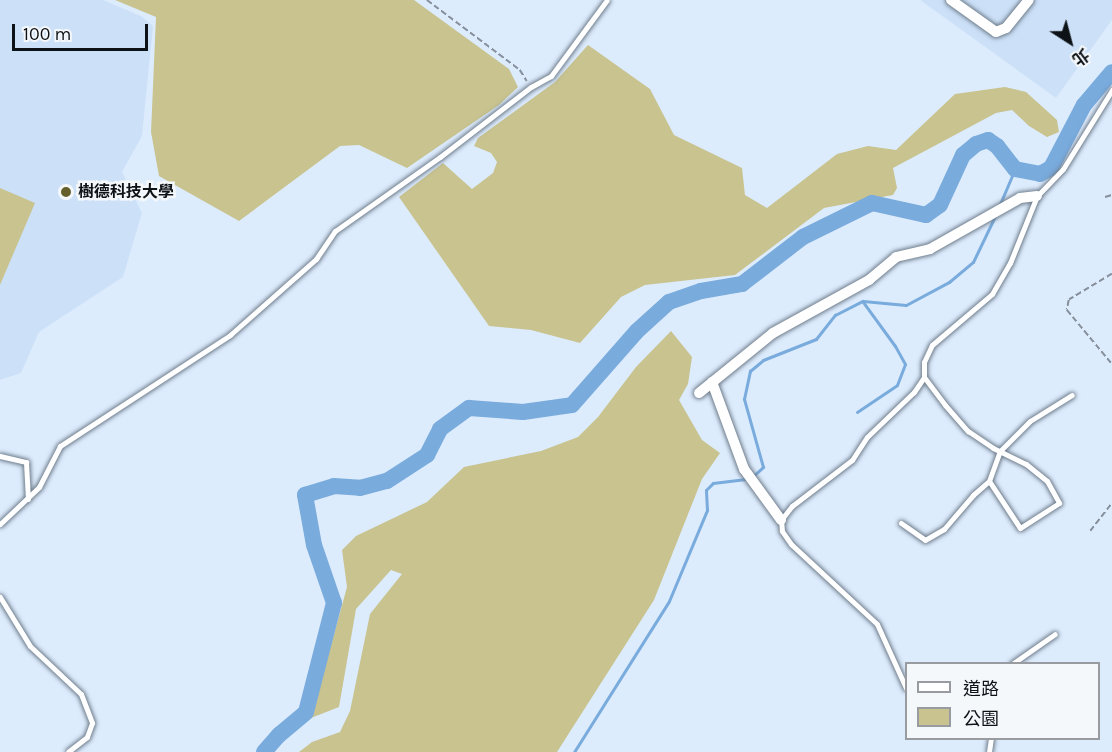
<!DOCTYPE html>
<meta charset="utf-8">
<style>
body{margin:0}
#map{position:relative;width:1112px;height:752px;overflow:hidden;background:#ddecfd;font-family:Karla,"Noto Sans TC",sans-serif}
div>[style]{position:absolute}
.built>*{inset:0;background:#cce1f8}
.green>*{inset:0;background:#c8c38f}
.stream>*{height:3px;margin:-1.5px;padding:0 1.5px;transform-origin:1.5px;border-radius:1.5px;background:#79abdd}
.river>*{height:16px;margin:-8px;padding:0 8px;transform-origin:8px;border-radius:8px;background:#79abdd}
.path>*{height:1.5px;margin-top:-0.75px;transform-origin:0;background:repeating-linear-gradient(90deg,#86909c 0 6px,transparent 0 9px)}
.roads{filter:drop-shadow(0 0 2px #6f7d8c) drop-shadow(0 0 2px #6f7d8c)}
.service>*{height:5px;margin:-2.5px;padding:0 2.5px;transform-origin:2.5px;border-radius:2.5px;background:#fff}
.minor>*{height:10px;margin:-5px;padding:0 5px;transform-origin:5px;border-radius:5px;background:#fff}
.dots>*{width:16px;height:16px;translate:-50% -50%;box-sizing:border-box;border:3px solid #f5f8fb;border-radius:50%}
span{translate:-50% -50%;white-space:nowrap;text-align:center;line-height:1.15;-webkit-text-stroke:5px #f5f8fb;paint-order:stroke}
.poi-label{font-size:16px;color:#0d1217;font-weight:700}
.left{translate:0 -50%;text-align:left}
.legend{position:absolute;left:905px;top:662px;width:195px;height:78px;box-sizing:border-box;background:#f5f8fb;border:2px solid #989ca0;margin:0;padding:8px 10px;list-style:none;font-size:18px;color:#0d1217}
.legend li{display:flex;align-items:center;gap:12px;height:30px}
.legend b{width:30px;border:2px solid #989ca0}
.north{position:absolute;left:1040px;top:12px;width:60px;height:60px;-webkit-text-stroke:4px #f5f8fb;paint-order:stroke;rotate:144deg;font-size:16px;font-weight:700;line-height:24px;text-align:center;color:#0d1217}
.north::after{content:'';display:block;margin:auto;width:21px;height:27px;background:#0d1217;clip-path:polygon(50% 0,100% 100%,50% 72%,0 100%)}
.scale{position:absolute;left:12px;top:24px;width:136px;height:27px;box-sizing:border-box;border:3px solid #0d1217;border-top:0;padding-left:8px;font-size:18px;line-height:21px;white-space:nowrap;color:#0d1217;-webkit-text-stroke:4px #f5f8fb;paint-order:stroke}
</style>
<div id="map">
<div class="built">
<i style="clip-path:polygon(0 0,103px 0,141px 16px,153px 26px,142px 136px,122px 172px,142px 213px,123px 277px,39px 332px,21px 373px,0 380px)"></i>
<i style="clip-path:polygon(920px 0,1112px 0,1112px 20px,1056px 98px)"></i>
</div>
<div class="green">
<i style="clip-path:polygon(115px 0,414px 0,509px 69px,518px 87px,499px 105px,407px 168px,359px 145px,340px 146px,239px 221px,159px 176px,151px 132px,156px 17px)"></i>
<i style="clip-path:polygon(588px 45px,650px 89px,674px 135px,742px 168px,745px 195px,767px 208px,837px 154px,868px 146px,896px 150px,955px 94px,1005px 87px,1026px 92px,1057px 120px,1059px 132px,1047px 137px,1029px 126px,1012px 110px,996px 113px,893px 168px,897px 188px,893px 195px,824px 208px,735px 275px,645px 285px,621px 297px,580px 343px,531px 330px,489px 326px,399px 197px,443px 163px,472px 189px,493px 173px,497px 162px,491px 153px,474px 146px,478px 138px,555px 82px)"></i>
<i style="clip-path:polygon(0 188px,35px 203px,0 285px)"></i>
<i style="clip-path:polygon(671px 331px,692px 357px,688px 384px,679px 400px,702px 440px,720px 453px,702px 479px,654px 600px,557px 752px,299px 752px,312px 742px,340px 732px,350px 711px,370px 614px,402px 574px,391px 570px,356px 609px,339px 707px,311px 718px,347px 587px,342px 550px,356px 536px,427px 502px,464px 467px,541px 451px,578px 437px,598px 417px,636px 367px)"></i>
</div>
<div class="stream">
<i style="left:1000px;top:204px;width:38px;rotate:-67deg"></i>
<i style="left:857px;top:412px;width:48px;rotate:-34deg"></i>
<i style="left:897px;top:385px;width:22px;rotate:-69deg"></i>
<i style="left:905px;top:364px;width:21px;rotate:-119deg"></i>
<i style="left:895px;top:346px;width:54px;rotate:-126deg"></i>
<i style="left:752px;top:477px;width:15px;rotate:-42deg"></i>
<i style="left:763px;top:467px;width:71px;rotate:-105.6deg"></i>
<i style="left:744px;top:399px;width:29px;rotate:-78deg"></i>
<i style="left:750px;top:371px;width:17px;rotate:-40deg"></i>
<i style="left:763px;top:360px;width:57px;rotate:-21.6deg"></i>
<i style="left:816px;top:339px;width:31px;rotate:-52deg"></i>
<i style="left:835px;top:315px;width:31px;rotate:-27deg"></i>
<i style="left:863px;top:301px;width:43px;rotate:5.3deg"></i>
<i style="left:906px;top:305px;width:49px;rotate:-28.1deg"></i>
<i style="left:949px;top:282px;width:31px;rotate:-40deg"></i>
<i style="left:973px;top:262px;width:51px;rotate:-64.4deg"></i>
<i style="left:574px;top:752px;width:178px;rotate:-57.8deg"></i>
<i style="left:669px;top:601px;width:99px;rotate:-67.3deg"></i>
<i style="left:707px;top:510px;width:20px;rotate:-93deg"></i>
<i style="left:706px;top:490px;width:10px;rotate:-45deg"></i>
<i style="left:713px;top:483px;width:33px;rotate:-7deg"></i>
</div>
<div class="river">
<i style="left:264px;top:752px;width:23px;rotate:-49deg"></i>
<i style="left:279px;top:735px;width:35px;rotate:-40deg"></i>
<i style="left:306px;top:712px;width:113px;rotate:-75.6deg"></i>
<i style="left:334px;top:603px;width:61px;rotate:-109deg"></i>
<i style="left:314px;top:545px;width:51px;rotate:-100.2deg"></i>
<i style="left:305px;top:495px;width:30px;rotate:-17deg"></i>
<i style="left:334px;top:486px;width:26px;rotate:4deg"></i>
<i style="left:360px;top:488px;width:28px;rotate:-15deg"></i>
<i style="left:387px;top:481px;width:48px;rotate:-33deg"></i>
<i style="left:427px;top:455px;width:29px;rotate:-63deg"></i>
<i style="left:440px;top:429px;width:36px;rotate:-36deg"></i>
<i style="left:469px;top:408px;width:54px;rotate:4.2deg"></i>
<i style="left:523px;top:412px;width:49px;rotate:-8.1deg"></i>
<i style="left:572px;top:405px;width:98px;rotate:-48.7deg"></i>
<i style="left:637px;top:331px;width:43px;rotate:-42.2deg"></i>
<i style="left:669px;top:302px;width:34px;rotate:-19deg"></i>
<i style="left:701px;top:291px;width:42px;rotate:-9.7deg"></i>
<i style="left:742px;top:284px;width:77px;rotate:-37.6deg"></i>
<i style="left:803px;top:237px;width:77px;rotate:-26.2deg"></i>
<i style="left:872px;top:203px;width:55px;rotate:12.5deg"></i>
<i style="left:926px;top:215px;width:17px;rotate:-36deg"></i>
<i style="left:940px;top:205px;width:55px;rotate:-65.3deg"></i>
<i style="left:963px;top:155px;width:17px;rotate:-40deg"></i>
<i style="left:976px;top:144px;width:13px;rotate:-18deg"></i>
<i style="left:988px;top:140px;width:11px;rotate:34deg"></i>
<i style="left:997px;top:146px;width:29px;rotate:52deg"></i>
<i style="left:1015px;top:169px;width:25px;rotate:11deg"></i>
<i style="left:1040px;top:174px;width:13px;rotate:-29deg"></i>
<i style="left:1051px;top:168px;width:71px;rotate:-62.4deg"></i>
<i style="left:1084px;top:105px;width:43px;rotate:-49.7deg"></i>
</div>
<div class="path">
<i style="left:427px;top:0;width:116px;rotate:37deg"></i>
<i style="left:520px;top:70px;width:13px;rotate:58deg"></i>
<i style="left:1105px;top:197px;width:7px;rotate:-16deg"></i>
<i style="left:1112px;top:274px;width:50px;rotate:148.8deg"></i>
<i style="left:1069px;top:300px;width:10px;rotate:101deg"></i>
<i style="left:1067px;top:310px;width:70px;rotate:50.2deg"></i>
<i style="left:1090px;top:531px;width:36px;rotate:-52deg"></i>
</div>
<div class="roads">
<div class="service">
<i style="left:924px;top:377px;width:35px;rotate:53deg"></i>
<i style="left:945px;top:405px;width:35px;rotate:49deg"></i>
<i style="left:968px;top:431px;width:30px;rotate:34deg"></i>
<i style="left:993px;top:448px;width:37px;rotate:26deg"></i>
<i style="left:1026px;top:464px;width:27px;rotate:39deg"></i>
<i style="left:1047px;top:481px;width:25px;rotate:61deg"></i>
<i style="left:1059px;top:503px;width:46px;rotate:147.3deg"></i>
<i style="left:1020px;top:528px;width:56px;rotate:-123.4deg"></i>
<i style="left:0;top:456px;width:27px;rotate:13deg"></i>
<i style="left:26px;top:462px;width:37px;rotate:87deg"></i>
<i style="left:901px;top:523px;width:29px;rotate:35deg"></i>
<i style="left:925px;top:540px;width:22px;rotate:-30deg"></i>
<i style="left:944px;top:529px;width:45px;rotate:-49.5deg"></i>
<i style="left:973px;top:495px;width:21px;rotate:-41deg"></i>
<i style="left:989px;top:481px;width:32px;rotate:-70deg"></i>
<i style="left:1000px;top:451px;width:42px;rotate:-45deg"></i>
<i style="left:1030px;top:421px;width:49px;rotate:-31.8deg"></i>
<i style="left:0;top:524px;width:54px;rotate:-43.5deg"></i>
<i style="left:39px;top:487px;width:46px;rotate:-62.9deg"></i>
<i style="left:60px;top:446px;width:203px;rotate:-33.1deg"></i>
<i style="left:230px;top:335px;width:115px;rotate:-41.5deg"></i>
<i style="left:316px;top:259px;width:34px;rotate:-56deg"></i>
<i style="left:335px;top:231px;width:128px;rotate:-35.2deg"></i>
<i style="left:440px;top:157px;width:115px;rotate:-37.6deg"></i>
<i style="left:531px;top:87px;width:23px;rotate:-29deg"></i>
<i style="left:551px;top:76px;width:94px;rotate:-53.6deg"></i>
<i style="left:0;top:597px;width:57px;rotate:58.5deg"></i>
<i style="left:30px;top:646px;width:70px;rotate:43.3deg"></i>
<i style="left:81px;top:694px;width:31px;rotate:69deg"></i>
<i style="left:92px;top:723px;width:15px;rotate:110deg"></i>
<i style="left:87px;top:737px;width:24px;rotate:142deg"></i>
<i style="left:1012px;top:664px;width:52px;rotate:-34.9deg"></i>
<i style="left:906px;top:688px;width:70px;rotate:-114.4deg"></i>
<i style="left:877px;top:624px;width:117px;rotate:-137.1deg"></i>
<i style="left:791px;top:544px;width:16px;rotate:-125deg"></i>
<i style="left:782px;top:531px;width:11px;rotate:-95deg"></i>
<i style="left:781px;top:520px;width:18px;rotate:-52deg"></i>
<i style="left:792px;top:506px;width:76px;rotate:-37.5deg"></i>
<i style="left:852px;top:460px;width:27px;rotate:-57deg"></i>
<i style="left:867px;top:437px;width:65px;rotate:-43.8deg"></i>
<i style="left:914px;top:392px;width:18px;rotate:-56deg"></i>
<i style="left:924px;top:377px;width:15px;rotate:-90deg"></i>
<i style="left:924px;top:362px;width:19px;rotate:-65deg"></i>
<i style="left:932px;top:345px;width:79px;rotate:-40.4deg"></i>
<i style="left:992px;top:294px;width:36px;rotate:-60deg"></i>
<i style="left:1010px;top:263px;width:72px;rotate:-68.1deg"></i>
<i style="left:1037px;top:196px;width:37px;rotate:-46deg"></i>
<i style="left:1063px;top:169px;width:93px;rotate:-58.2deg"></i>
<i style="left:989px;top:752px;width:14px;rotate:-82deg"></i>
</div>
<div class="minor">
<i style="left:951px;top:0;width:55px;rotate:35.4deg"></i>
<i style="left:996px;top:32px;width:11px;rotate:-22deg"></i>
<i style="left:1006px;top:28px;width:36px;rotate:-51deg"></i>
<i style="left:712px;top:382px;width:93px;rotate:69.8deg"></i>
<i style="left:744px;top:469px;width:63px;rotate:54deg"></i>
<i style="left:699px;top:393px;width:95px;rotate:-39deg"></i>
<i style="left:773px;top:333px;width:110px;rotate:-28.9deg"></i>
<i style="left:869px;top:280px;width:35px;rotate:-40deg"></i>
<i style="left:896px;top:257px;width:35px;rotate:-13deg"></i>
<i style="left:930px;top:249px;width:103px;rotate:-29.5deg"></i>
<i style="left:1020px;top:198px;width:17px;rotate:-7deg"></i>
</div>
</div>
<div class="dots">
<i style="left:66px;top:192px;background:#655f2c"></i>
</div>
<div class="poi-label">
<span class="left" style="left:78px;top:192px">樹德科技大學</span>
</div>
<ul class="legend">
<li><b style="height:8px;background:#fff"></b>道路</li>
<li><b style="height:16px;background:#c8c38f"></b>公園</li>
</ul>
<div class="north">北</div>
<div class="scale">100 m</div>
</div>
